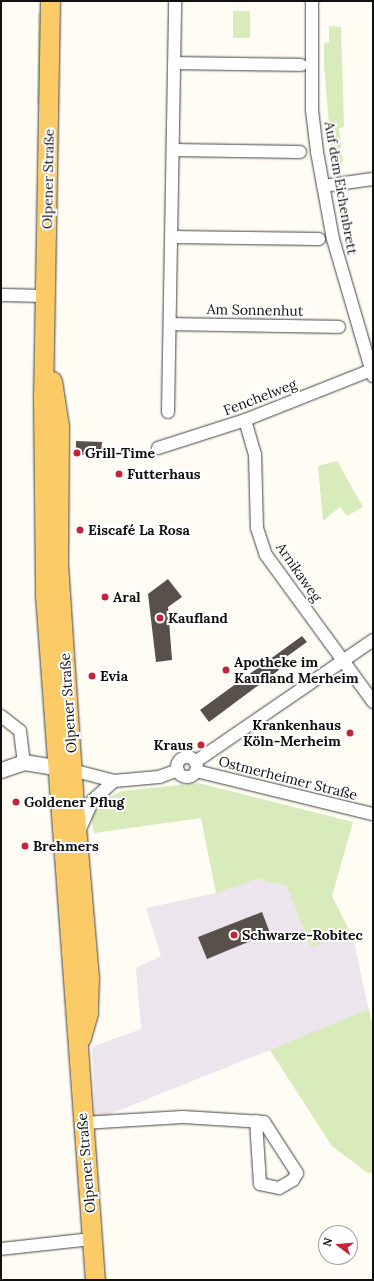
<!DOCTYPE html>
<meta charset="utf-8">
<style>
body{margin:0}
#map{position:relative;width:374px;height:1281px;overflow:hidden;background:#fffcf3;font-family:Lora,serif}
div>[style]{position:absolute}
.industrial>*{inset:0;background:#ece5ee}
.green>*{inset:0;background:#d8ebbb}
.building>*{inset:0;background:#59504c}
.roads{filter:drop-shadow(0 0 1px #434343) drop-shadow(0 0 1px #434343)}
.minor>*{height:12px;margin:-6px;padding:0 6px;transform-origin:6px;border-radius:6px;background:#fff}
.minor>.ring{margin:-6px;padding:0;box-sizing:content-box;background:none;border:12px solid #fff;border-radius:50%}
.tertiary>*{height:15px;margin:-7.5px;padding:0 7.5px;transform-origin:7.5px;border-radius:7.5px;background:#fff}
.primary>*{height:19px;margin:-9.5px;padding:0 9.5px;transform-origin:9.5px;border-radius:9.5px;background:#fbcb67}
.dots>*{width:11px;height:11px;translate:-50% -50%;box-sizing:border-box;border:2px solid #fff;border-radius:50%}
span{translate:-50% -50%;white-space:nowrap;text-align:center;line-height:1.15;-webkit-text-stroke:4px #fff;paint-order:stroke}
.street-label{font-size:14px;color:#101010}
.poi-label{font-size:14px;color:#101010;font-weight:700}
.left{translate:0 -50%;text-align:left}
.right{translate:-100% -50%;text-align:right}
.frame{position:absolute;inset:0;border:2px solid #101010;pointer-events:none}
.north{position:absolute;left:318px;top:1225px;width:40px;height:40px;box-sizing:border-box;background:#fff;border:1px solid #9f9f9f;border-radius:50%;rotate:286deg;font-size:11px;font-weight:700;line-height:16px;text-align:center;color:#101010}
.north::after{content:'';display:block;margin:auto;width:14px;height:18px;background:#c42438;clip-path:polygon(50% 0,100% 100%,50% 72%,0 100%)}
</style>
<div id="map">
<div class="industrial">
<i style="clip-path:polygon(258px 879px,332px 896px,354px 942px,373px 1030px,372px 1172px,368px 1173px,332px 1146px,270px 1050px,95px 1120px,92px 1047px,141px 1029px,136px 968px,161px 956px,146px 908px,216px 893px)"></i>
</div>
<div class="green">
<i style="clip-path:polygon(233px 11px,250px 11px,250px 38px,233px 38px)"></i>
<i style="clip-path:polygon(38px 13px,42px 13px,41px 103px,37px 105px)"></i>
<i style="clip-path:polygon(329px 26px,341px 27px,344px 127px,339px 128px,343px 162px,341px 166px,333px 168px,324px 66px,324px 43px,329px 42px)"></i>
<i style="clip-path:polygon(337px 461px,363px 507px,347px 516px,340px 507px,323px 521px,318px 466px)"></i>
<i style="clip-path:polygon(198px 783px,353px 822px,332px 896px,350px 932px,311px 947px,287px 886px,258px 879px,216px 893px,201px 818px,94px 833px,91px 816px,103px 800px,122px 791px)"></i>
<i style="clip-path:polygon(369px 1009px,373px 1030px,373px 1138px,372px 1172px,368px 1173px,332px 1146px,270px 1050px)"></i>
</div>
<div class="building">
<i style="clip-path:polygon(76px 441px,102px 442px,101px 455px,76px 455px)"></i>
<i style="clip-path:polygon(168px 579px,182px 597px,168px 607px,172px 660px,156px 662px,148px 594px)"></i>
<i style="clip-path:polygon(302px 636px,307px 642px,275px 665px,279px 670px,209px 722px,200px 710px)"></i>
<i style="clip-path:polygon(262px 912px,270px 933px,207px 959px,198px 937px)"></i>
</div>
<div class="roads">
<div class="minor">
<i style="left:312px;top:1px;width:109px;rotate:90deg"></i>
<i style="left:312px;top:110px;width:42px;rotate:83.2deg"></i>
<i style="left:317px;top:152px;width:88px;rotate:79.6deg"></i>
<i style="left:333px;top:239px;width:143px;rotate:73.7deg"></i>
<i style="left:175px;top:63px;width:126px;rotate:0.9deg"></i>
<i style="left:174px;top:150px;width:126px;rotate:0.9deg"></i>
<i style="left:323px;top:186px;width:50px;rotate:-8deg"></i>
<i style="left:172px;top:237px;width:147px;rotate:0.8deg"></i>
<i style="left:1px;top:295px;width:45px;rotate:1.3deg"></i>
<i style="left:171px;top:324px;width:168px;rotate:1deg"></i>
<i style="left:168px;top:412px;width:411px;rotate:-89deg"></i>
<i style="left:245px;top:420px;width:35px;rotate:74deg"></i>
<i style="left:255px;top:454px;width:74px;rotate:88.5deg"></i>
<i style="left:257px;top:528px;width:28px;rotate:72deg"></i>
<i style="left:266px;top:555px;width:182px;rotate:53.9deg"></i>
<i style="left:158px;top:448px;width:91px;rotate:-17.8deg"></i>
<i style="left:245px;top:420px;width:136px;rotate:-21.6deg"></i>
<i style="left:1px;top:716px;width:24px;rotate:38deg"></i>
<i style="left:20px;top:731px;width:31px;rotate:83deg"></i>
<i class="ring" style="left:177px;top:757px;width:8px;height:8px"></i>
<i style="left:195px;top:762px;width:216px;rotate:-34.4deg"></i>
<i style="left:72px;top:770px;width:43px;rotate:14.7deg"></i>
<i style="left:114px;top:781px;width:45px;rotate:-5.1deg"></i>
<i style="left:159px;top:777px;width:20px;rotate:-20deg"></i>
<i style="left:196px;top:771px;width:182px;rotate:13.7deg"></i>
<i style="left:80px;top:829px;width:32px;rotate:-66deg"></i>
<i style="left:93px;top:800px;width:28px;rotate:-42deg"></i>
<i style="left:83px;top:1123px;width:100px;rotate:-3.4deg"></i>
<i style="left:183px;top:1117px;width:81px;rotate:3.5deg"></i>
<i style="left:264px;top:1122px;width:61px;rotate:57.1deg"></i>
<i style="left:297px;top:1173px;width:8px;rotate:120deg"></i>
<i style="left:293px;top:1180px;width:16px;rotate:150deg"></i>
<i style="left:279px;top:1188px;width:19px;rotate:-168deg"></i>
<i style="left:260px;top:1184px;width:63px;rotate:-93.6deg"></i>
<i style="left:1px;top:1249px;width:92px;rotate:-6.3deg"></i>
</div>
<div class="tertiary">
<i style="left:1px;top:770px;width:24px;rotate:-19deg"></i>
<i style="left:24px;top:762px;width:44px;rotate:9.2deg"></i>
</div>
<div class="primary">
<i style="left:50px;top:1px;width:395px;rotate:91deg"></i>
<i style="left:43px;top:396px;width:199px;rotate:89.4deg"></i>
<i style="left:45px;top:595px;width:687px;rotate:85.83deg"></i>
<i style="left:52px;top:381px;width:46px;rotate:81.2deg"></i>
<i style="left:59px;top:426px;width:138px;rotate:90.4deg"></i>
<i style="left:58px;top:564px;width:240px;rotate:86.2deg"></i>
<i style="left:74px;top:803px;width:175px;rotate:85.1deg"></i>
<i style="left:89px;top:977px;width:36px;rotate:92deg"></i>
<i style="left:88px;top:1013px;width:26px;rotate:106deg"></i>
</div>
</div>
<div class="dots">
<i style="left:77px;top:453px;background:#c42438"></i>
<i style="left:119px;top:474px;background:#c42438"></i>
<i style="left:80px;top:530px;background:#c42438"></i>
<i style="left:105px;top:597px;background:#c42438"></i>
<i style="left:160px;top:618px;background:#c42438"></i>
<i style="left:226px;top:670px;background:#c42438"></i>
<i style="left:92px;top:676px;background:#c42438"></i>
<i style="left:350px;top:733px;background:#c42438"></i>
<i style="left:201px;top:745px;background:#c42438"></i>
<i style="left:16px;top:802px;background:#c42438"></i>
<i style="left:25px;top:846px;background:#c42438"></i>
<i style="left:234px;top:935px;background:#c42438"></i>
</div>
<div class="street-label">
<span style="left:48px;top:179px;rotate:-89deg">Olpener Straße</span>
<span style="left:341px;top:188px;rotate:80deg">Auf dem Eichenbrett</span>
<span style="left:255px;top:310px;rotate:1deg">Am Sonnenhut</span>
<span style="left:260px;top:397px;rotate:-21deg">Fenchelweg</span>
<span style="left:299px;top:572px;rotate:55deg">Arnikaweg</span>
<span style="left:68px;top:703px;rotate:-94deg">Olpener Straße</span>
<span style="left:288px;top:778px;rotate:14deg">Ostmerheimer Straße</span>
<span style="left:86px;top:1163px;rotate:-95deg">Olpener Straße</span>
</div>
<div class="poi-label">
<span class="left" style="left:85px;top:453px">Grill-Time</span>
<span class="left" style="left:127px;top:474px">Futterhaus</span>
<span class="left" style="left:88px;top:530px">Eiscafé La Rosa</span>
<span class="left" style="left:113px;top:597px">Aral</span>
<span class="left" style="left:168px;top:618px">Kaufland</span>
<span class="left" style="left:234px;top:670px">Apotheke im<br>Kaufland Merheim</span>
<span class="left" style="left:100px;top:676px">Evia</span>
<span class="right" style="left:341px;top:733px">Krankenhaus<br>Köln-Merheim</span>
<span class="right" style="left:193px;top:745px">Kraus</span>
<span class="left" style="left:24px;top:802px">Goldener Pflug</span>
<span class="left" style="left:33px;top:846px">Brehmers</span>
<span class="left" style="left:242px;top:935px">Schwarze-Robitec</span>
</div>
<div class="frame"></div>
<div class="north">N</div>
</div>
